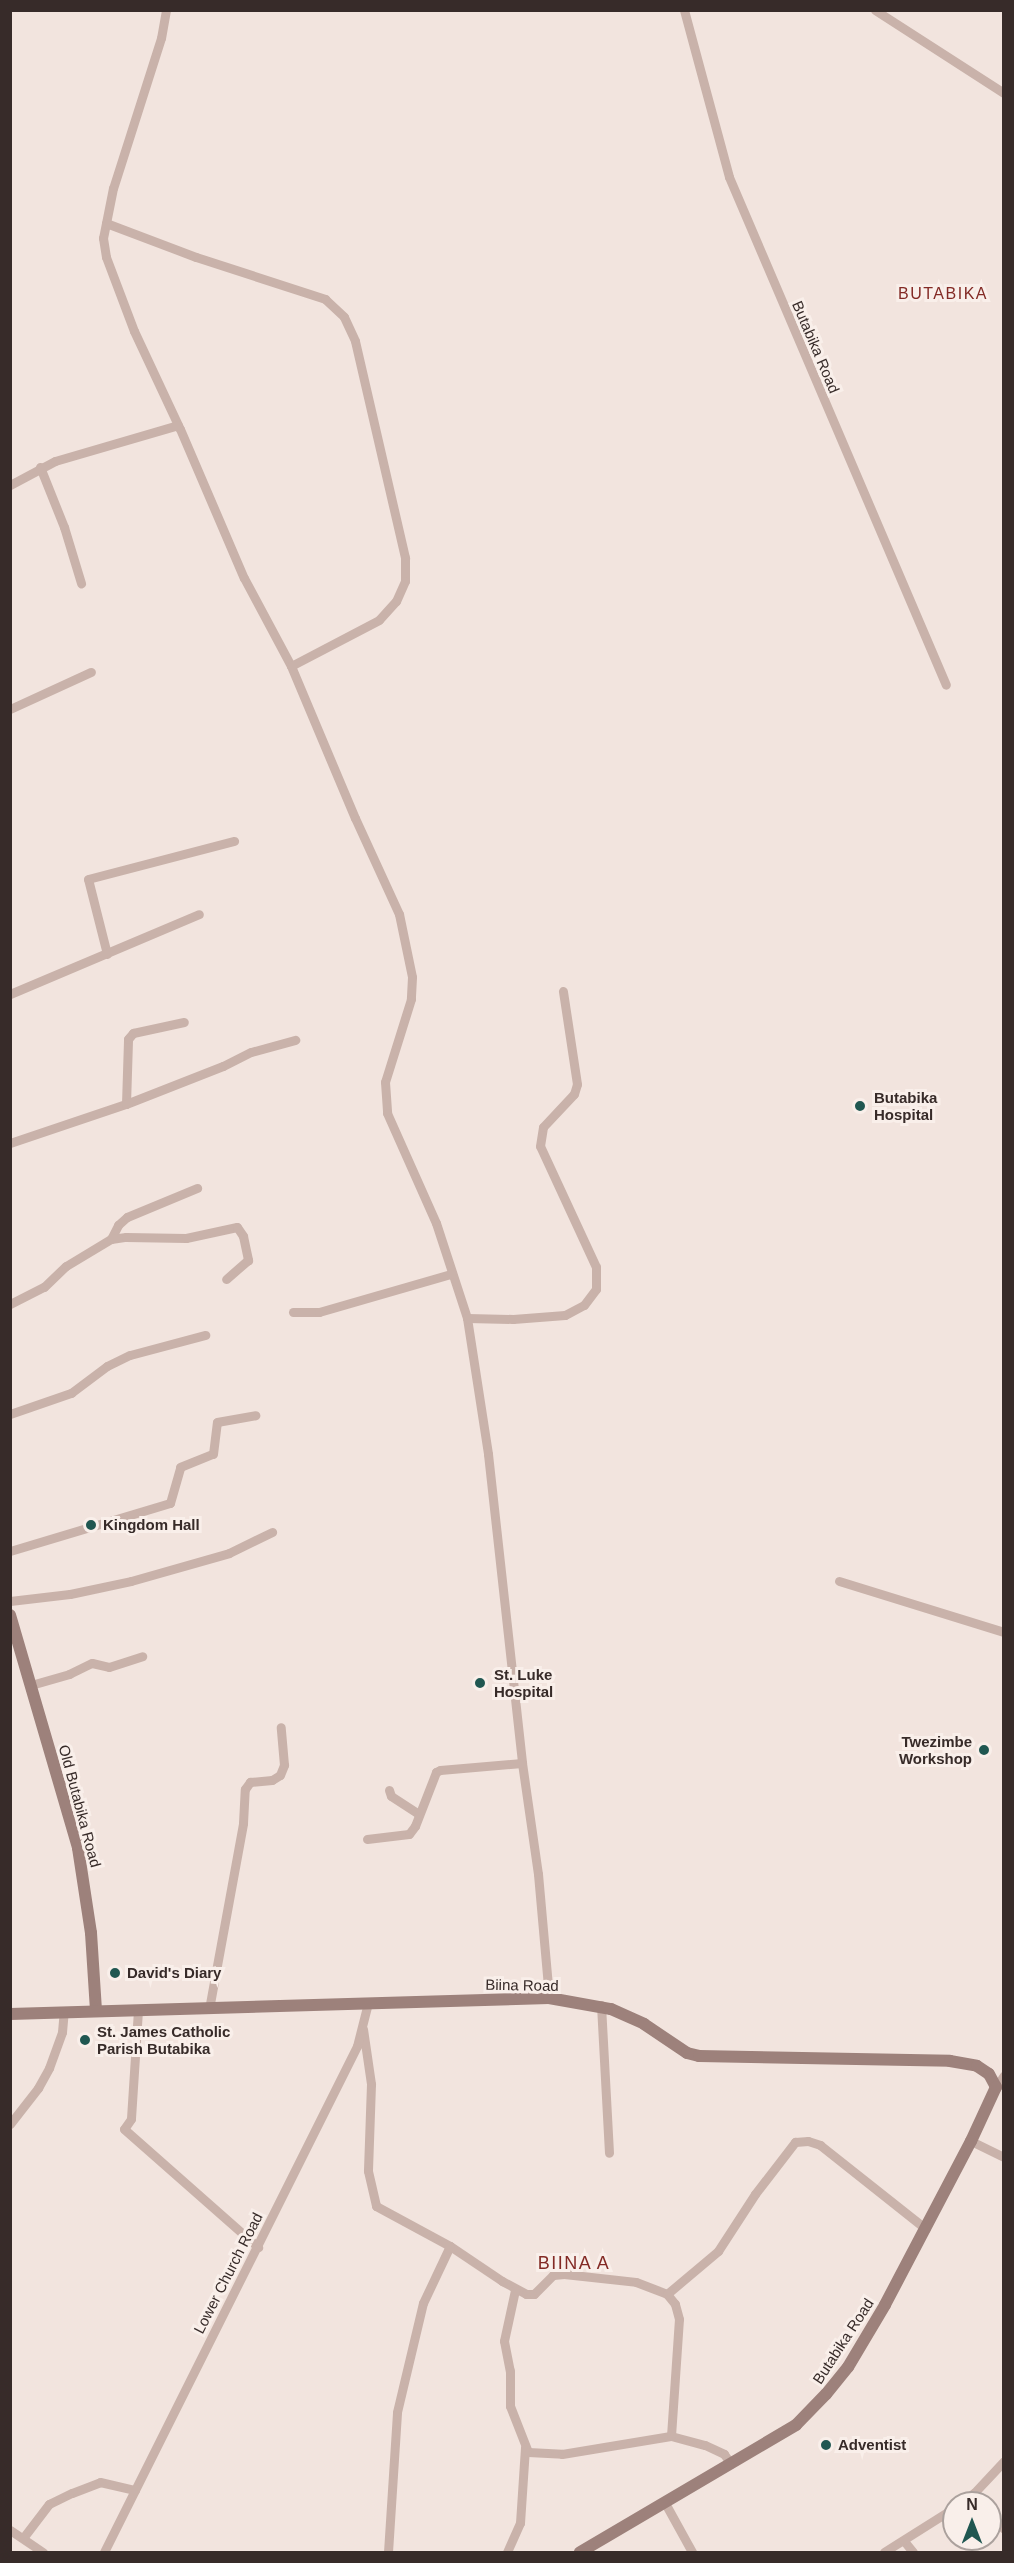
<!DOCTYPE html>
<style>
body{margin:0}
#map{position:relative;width:1014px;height:2563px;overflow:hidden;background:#f2e4de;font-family:Arial,sans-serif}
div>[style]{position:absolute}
.street>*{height:9px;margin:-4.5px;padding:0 4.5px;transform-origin:4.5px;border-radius:4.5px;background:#c9b2aa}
.secondary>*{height:12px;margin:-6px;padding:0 6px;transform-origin:6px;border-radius:6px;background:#9d817b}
.dots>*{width:16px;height:16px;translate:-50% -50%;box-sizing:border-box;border:3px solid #f9efea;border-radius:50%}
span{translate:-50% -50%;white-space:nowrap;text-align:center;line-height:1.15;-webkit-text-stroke:6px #f9efea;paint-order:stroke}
.street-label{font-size:15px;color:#372b29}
.poi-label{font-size:15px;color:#372b29;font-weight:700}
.left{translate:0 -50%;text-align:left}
.right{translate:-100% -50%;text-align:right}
.neighbourhood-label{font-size:16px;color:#832a25;letter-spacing:1.5px}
.quarter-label{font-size:18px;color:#832a25;letter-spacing:1.5px}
.frame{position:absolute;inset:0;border:12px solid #372b29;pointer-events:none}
.north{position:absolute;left:942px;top:2491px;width:60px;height:60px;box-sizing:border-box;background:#f9efea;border:2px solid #aba19d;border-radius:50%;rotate:0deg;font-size:16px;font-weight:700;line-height:24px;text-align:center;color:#372b29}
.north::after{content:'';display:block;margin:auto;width:21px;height:27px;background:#205751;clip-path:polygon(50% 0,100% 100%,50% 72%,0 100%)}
</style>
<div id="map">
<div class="street">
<i style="left:166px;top:10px;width:28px;rotate:100deg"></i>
<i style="left:161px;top:38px;width:157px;rotate:107.7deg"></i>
<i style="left:113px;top:188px;width:51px;rotate:101.3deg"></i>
<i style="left:103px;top:238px;width:19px;rotate:81deg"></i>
<i style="left:106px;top:257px;width:79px;rotate:69.3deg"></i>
<i style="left:134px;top:331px;width:108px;rotate:64.9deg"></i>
<i style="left:180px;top:429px;width:162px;rotate:66.8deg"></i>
<i style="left:244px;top:578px;width:100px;rotate:61.9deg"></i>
<i style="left:291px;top:666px;width:165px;rotate:67.2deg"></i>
<i style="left:355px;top:818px;width:106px;rotate:65.4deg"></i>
<i style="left:399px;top:914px;width:64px;rotate:78.3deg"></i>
<i style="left:412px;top:977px;width:22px;rotate:93deg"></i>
<i style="left:411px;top:999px;width:87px;rotate:107.4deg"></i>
<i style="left:385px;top:1082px;width:31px;rotate:86deg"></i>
<i style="left:387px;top:1113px;width:120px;rotate:66deg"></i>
<i style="left:436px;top:1223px;width:100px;rotate:71.9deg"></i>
<i style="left:467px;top:1318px;width:138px;rotate:81.2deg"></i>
<i style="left:488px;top:1454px;width:311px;rotate:83.7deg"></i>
<i style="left:522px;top:1763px;width:112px;rotate:81.8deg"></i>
<i style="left:538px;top:1874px;width:124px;rotate:84.9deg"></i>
<i style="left:684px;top:10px;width:173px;rotate:74.9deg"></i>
<i style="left:729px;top:177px;width:552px;rotate:66.87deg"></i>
<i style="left:875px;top:10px;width:153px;rotate:32.8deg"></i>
<i style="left:106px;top:223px;width:96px;rotate:20.7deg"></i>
<i style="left:196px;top:257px;width:136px;rotate:18deg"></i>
<i style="left:325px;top:299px;width:26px;rotate:43deg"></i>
<i style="left:344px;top:317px;width:26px;rotate:65deg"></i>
<i style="left:355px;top:341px;width:223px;rotate:77deg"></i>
<i style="left:405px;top:558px;width:23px;rotate:90deg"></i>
<i style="left:405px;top:581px;width:22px;rotate:114deg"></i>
<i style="left:396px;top:601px;width:25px;rotate:132deg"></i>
<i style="left:379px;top:620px;width:99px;rotate:152.4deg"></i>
<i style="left:40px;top:467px;width:65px;rotate:68.2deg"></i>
<i style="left:64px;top:527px;width:59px;rotate:73.1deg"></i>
<i style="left:10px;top:485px;width:51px;rotate:-28.1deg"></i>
<i style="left:55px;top:461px;width:128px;rotate:-16.3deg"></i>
<i style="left:10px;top:709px;width:89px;rotate:-24.6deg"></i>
<i style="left:107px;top:954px;width:77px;rotate:-104.2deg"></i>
<i style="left:88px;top:879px;width:151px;rotate:-14.6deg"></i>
<i style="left:10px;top:994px;width:205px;rotate:-22.9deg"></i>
<i style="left:126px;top:1104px;width:65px;rotate:-88.2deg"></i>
<i style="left:128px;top:1039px;width:8px;rotate:-50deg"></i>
<i style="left:133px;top:1033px;width:52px;rotate:-12.2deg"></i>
<i style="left:10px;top:1143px;width:122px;rotate:-18.6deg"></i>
<i style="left:126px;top:1104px;width:104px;rotate:-21.4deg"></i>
<i style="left:223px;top:1066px;width:31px;rotate:-27deg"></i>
<i style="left:251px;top:1052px;width:46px;rotate:-15.3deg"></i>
<i style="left:111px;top:1239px;width:16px;rotate:-63deg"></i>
<i style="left:118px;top:1225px;width:12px;rotate:-42deg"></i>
<i style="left:127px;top:1217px;width:76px;rotate:-22.5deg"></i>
<i style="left:10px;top:1304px;width:38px;rotate:-27deg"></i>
<i style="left:44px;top:1287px;width:30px;rotate:-44deg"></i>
<i style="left:66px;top:1266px;width:52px;rotate:-31deg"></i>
<i style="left:111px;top:1239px;width:15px;rotate:-8deg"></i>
<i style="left:126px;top:1237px;width:60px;rotate:1deg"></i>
<i style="left:186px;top:1238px;width:52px;rotate:-12.2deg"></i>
<i style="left:237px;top:1227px;width:11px;rotate:56deg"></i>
<i style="left:243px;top:1236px;width:25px;rotate:78deg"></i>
<i style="left:248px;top:1260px;width:29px;rotate:139deg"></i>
<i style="left:293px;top:1312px;width:26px"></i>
<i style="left:319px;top:1312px;width:137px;rotate:-16.1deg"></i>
<i style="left:467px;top:1318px;width:46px;rotate:1.2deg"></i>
<i style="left:513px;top:1319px;width:52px;rotate:-4.4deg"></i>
<i style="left:565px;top:1315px;width:21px;rotate:-28deg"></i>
<i style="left:584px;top:1305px;width:20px;rotate:-53deg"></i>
<i style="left:596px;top:1289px;width:22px;rotate:-90deg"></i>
<i style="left:596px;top:1267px;width:133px;rotate:-114.8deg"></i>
<i style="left:540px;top:1146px;width:19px;rotate:-81deg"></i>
<i style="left:543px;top:1127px;width:45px;rotate:-46.8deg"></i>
<i style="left:574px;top:1094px;width:10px;rotate:-73deg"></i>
<i style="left:577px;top:1084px;width:94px;rotate:-98.6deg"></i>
<i style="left:10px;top:1414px;width:65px;rotate:-19deg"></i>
<i style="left:71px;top:1393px;width:45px;rotate:-36.9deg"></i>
<i style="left:107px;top:1366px;width:25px;rotate:-26deg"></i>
<i style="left:130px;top:1355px;width:78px;rotate:-14.9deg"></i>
<i style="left:10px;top:1551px;width:167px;rotate:-16.7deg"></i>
<i style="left:170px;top:1503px;width:37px;rotate:-74deg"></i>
<i style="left:180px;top:1467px;width:35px;rotate:-22deg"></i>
<i style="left:213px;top:1454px;width:32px;rotate:-83deg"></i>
<i style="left:217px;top:1422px;width:39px;rotate:-10deg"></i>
<i style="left:839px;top:1581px;width:173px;rotate:17.2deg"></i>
<i style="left:10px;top:1601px;width:60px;rotate:-6.7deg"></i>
<i style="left:70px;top:1594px;width:62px;rotate:-12deg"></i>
<i style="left:131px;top:1581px;width:102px;rotate:-15.9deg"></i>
<i style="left:229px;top:1553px;width:48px;rotate:-26deg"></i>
<i style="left:31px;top:1685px;width:40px;rotate:-16deg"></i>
<i style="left:69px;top:1674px;width:25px;rotate:-26deg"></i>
<i style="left:92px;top:1663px;width:17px;rotate:13deg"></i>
<i style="left:109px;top:1667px;width:35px;rotate:-18deg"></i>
<i style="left:389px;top:1790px;width:6px;rotate:72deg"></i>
<i style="left:391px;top:1796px;width:33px;rotate:33deg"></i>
<i style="left:367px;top:1839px;width:42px;rotate:-6.8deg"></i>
<i style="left:409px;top:1834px;width:10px;rotate:-53deg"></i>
<i style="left:415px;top:1826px;width:58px;rotate:-68.7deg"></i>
<i style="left:436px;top:1772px;width:4px;rotate:-27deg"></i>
<i style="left:440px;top:1770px;width:82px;rotate:-4.9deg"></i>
<i style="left:601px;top:2005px;width:148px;rotate:86.9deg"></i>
<i style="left:209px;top:2009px;width:189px;rotate:-79.6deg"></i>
<i style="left:243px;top:1823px;width:34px;rotate:-87deg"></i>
<i style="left:245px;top:1789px;width:9px;rotate:-54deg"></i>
<i style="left:250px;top:1782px;width:22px;rotate:-5deg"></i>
<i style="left:272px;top:1780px;width:9px;rotate:-32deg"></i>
<i style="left:280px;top:1775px;width:11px;rotate:-68deg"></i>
<i style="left:284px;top:1765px;width:38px;rotate:-95deg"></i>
<i style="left:138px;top:2010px;width:109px;rotate:93.7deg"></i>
<i style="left:131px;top:2119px;width:12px;rotate:125deg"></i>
<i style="left:124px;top:2129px;width:179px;rotate:41.4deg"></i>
<i style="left:363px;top:2029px;width:56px;rotate:81.7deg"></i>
<i style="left:371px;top:2084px;width:87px;rotate:92deg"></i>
<i style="left:368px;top:2171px;width:36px;rotate:77deg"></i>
<i style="left:376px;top:2206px;width:84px;rotate:28.4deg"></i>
<i style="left:450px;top:2246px;width:63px;rotate:33.9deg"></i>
<i style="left:502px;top:2281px;width:27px;rotate:28deg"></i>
<i style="left:526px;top:2294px;width:8px"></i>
<i style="left:534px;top:2294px;width:27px;rotate:-45deg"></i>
<i style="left:553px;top:2275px;width:11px;rotate:-5deg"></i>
<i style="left:564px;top:2274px;width:72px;rotate:6.3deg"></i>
<i style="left:636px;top:2282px;width:33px;rotate:21deg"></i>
<i style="left:996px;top:2087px;width:14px;rotate:-56deg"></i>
<i style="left:10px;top:2124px;width:46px;rotate:-52.1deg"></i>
<i style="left:38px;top:2088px;width:23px;rotate:-61deg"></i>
<i style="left:49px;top:2068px;width:38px;rotate:-70deg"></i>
<i style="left:62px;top:2032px;width:21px;rotate:-85deg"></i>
<i style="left:971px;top:2141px;width:37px;rotate:26deg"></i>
<i style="left:515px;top:2290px;width:52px;rotate:102.2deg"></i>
<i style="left:504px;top:2341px;width:31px;rotate:79deg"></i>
<i style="left:510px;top:2371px;width:35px;rotate:90deg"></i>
<i style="left:510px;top:2406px;width:49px;rotate:68.6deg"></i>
<i style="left:528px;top:2452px;width:34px;rotate:3deg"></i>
<i style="left:562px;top:2454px;width:110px;rotate:-9.4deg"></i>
<i style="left:671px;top:2436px;width:35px;rotate:15deg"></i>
<i style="left:705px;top:2445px;width:21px;rotate:25deg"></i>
<i style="left:724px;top:2454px;width:12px;rotate:55deg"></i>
<i style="left:671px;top:2436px;width:117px;rotate:-86.1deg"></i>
<i style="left:679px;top:2319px;width:16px;rotate:-105deg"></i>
<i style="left:675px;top:2304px;width:13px;rotate:-129deg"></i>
<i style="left:667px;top:2294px;width:67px;rotate:-40.1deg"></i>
<i style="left:718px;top:2251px;width:68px;rotate:-57deg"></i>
<i style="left:755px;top:2194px;width:66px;rotate:-52.4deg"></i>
<i style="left:795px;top:2142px;width:13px;rotate:-4deg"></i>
<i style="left:808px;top:2141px;width:13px;rotate:18deg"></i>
<i style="left:820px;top:2145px;width:135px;rotate:38.4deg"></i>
<i style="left:974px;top:2493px;width:13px;rotate:51deg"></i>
<i style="left:665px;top:2503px;width:56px;rotate:61.1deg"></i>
<i style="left:961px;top:2503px;width:16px;rotate:-38deg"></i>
<i style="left:974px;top:2493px;width:44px;rotate:-46.8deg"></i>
<i style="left:990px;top:2513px;width:21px;rotate:49deg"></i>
<i style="left:10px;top:2530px;width:40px;rotate:34deg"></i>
<i style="left:23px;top:2538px;width:43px;rotate:-52.6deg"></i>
<i style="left:49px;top:2504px;width:25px;rotate:-26deg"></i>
<i style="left:72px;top:2493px;width:30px;rotate:-21deg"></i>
<i style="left:100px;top:2482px;width:36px;rotate:13deg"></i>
<i style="left:904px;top:2541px;width:14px;rotate:51deg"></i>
<i style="left:104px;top:2552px;width:566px;rotate:-63.43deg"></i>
<i style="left:357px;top:2046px;width:44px;rotate:-75.7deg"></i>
<i style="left:388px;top:2552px;width:140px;rotate:-86.3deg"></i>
<i style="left:397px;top:2412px;width:112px;rotate:-76.6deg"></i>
<i style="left:423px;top:2303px;width:63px;rotate:-64.7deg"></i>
<i style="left:507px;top:2552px;width:32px;rotate:-66deg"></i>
<i style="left:520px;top:2523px;width:76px;rotate:-86.2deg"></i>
<i style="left:884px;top:2552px;width:83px;rotate:-32.2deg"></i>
</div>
<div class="secondary">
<i style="left:10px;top:1615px;width:243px;rotate:73.7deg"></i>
<i style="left:78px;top:1848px;width:86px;rotate:81.3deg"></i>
<i style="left:91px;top:1933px;width:77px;rotate:86.3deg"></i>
<i style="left:10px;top:2014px;width:539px;rotate:-1.7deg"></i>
<i style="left:549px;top:1998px;width:63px;rotate:10.1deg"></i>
<i style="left:611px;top:2009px;width:36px;rotate:24deg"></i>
<i style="left:644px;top:2024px;width:52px;rotate:34deg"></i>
<i style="left:687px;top:2053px;width:12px;rotate:14deg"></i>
<i style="left:699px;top:2056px;width:251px;rotate:1.1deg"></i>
<i style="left:950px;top:2061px;width:27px;rotate:10deg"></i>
<i style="left:977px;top:2066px;width:14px;rotate:34deg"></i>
<i style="left:989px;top:2074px;width:15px;rotate:62deg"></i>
<i style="left:996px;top:2087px;width:60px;rotate:114.8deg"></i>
<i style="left:971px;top:2141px;width:185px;rotate:117.7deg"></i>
<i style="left:885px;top:2305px;width:72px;rotate:120.8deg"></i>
<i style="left:848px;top:2367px;width:35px;rotate:129deg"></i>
<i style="left:826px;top:2394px;width:43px;rotate:134.1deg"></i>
<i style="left:796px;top:2425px;width:251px;rotate:149.5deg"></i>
</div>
<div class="dots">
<i style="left:860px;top:1106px;background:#205751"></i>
<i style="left:91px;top:1525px;background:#205751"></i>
<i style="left:480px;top:1683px;background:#205751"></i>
<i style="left:984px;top:1750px;background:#205751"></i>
<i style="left:115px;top:1973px;background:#205751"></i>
<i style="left:85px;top:2040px;background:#205751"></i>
<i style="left:826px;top:2445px;background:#205751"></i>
</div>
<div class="street-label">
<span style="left:816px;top:347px;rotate:67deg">Butabika Road</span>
<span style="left:80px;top:1806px;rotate:75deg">Old Butabika Road</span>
<span style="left:522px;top:1985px;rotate:1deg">Biina Road</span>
<span style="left:228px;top:2273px;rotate:-63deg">Lower Church Road</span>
<span style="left:843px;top:2341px;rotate:-57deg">Butabika Road</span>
</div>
<div class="poi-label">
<span class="left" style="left:874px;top:1106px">Butabika<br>Hospital</span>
<span class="left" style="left:103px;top:1525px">Kingdom Hall</span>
<span class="left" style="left:494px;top:1683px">St. Luke<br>Hospital</span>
<span class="right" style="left:972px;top:1750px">Twezimbe<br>Workshop</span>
<span class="left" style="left:127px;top:1973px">David's Diary</span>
<span class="left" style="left:97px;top:2040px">St. James Catholic<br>Parish Butabika</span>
<span class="left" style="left:838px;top:2445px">Adventist</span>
</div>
<div class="neighbourhood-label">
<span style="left:943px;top:294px">BUTABIKA</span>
</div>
<div class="quarter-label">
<span style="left:574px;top:2263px">BIINA A</span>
</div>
<div class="frame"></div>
<div class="north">N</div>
</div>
